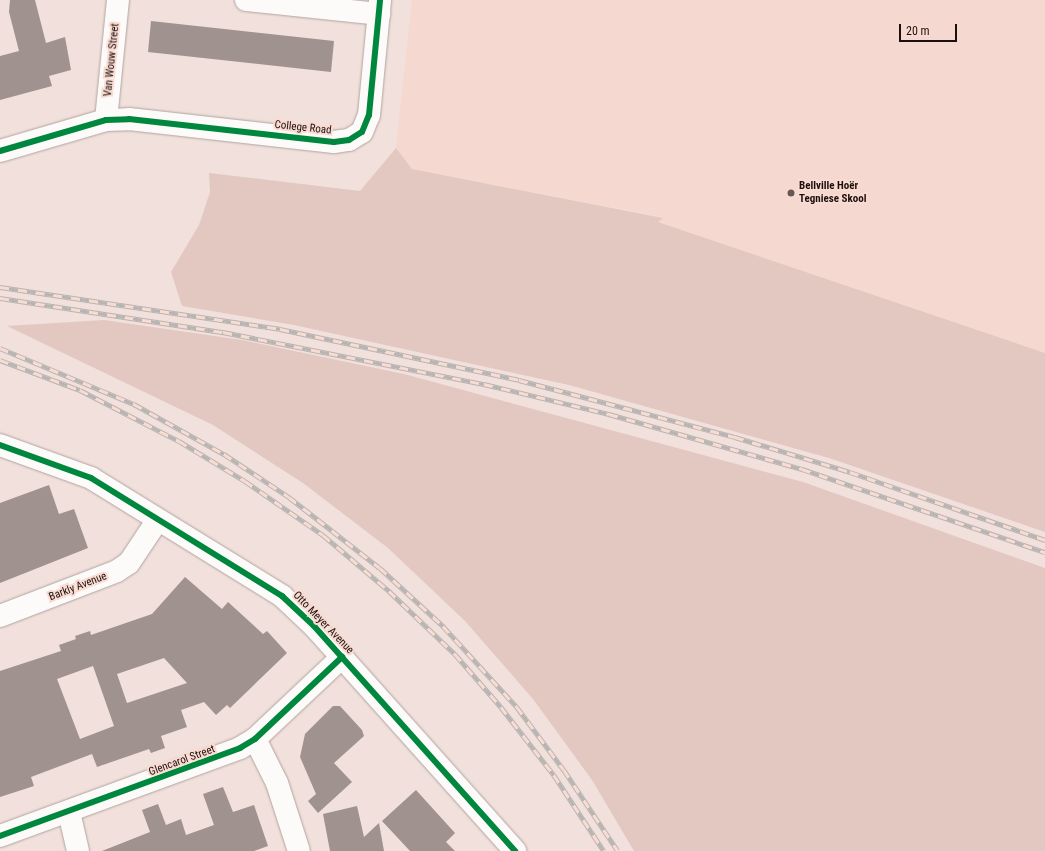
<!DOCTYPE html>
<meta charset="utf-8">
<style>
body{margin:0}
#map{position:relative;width:1045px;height:851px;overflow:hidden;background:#f1e0db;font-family:"Roboto Condensed",sans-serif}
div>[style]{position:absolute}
.built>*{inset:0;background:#f5d8d0}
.green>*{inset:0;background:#e3c8c1}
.building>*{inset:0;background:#9f928f}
.roads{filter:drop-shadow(0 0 1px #b1a4a0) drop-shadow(0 0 1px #b1a4a0)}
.street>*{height:22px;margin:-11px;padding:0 11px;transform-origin:11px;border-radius:11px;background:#fdfafa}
.rail>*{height:4.5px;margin-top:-2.25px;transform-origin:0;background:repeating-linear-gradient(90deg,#fadbd2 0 9px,#b8b4b2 0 18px);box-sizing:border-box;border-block:1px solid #b8b4b2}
.cycleway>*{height:6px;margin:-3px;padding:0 3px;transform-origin:3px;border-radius:3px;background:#00873e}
.dots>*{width:11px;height:11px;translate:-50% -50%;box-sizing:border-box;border:2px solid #fadbd2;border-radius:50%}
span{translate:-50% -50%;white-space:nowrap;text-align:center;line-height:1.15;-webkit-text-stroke:4px #fadbd2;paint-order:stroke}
.street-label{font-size:11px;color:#1b100d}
.poi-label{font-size:11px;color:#1b100d;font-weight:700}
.left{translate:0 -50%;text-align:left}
.scale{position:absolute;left:899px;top:24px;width:58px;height:18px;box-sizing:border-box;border:2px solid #1b100d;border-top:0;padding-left:5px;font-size:12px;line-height:14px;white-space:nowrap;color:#1b100d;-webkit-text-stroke:3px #fadbd2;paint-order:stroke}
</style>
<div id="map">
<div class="built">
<i style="clip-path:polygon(412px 0,1045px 0,1045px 353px,658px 222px,662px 217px,412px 169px,396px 148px)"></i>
</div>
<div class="green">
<i style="clip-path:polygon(396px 148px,412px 169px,663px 218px,658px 222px,1045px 353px,1045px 532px,829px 458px,569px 385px,294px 325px,182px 306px,171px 272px,199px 225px,210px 192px,209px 173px,360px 191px)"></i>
<i style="clip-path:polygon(104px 320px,242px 340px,404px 374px,803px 482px,1045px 568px,1045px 851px,634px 851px,592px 780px,533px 699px,465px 621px,388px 548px,303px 483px,213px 425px,7px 326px)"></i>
</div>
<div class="building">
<i style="clip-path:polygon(10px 0,35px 0,46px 43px,65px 37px,71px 70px,49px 76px,52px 86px,0 100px,0 56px,19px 51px,9px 12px)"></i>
<i style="clip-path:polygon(151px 21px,334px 41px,331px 72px,148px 52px)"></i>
<i style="clip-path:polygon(49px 485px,59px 514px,74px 509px,88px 548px,0 583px,0 503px)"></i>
<i style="clip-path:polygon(evenodd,185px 577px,222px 609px,228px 602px,263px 634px,267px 631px,287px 653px,230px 708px,227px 705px,216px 715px,204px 702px,181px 710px,187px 727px,161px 736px,165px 748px,151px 753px,149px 749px,97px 767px,92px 754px,31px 777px,34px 786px,0 797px,0 671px,61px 651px,59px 645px,76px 639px,75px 636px,90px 631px,91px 635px,152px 614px,185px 577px,164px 658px,187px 683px,127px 703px,117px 674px,164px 658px,185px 577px,93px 666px,114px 726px,80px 739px,57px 679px,93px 666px)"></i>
<i style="clip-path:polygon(333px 706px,340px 706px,362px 730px,364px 736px,334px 763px,352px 782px,318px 813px,308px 801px,316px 794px,300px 757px,305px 734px)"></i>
<i style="clip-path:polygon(223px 787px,233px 812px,254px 805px,268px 846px,254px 851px,102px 851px,150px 832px,142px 810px,158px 804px,166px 825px,181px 819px,186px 835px,214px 825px,203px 794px)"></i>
<i style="clip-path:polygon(416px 790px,455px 833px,446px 842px,455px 851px,410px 851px,382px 821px)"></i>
<i style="clip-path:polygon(357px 806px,364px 837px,379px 823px,384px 851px,330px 851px,323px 814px)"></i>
</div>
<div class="roads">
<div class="street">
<i style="left:246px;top:0;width:134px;rotate:6deg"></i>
<i style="left:106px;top:120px;width:121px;rotate:-84.3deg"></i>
<i style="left:0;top:151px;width:110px;rotate:-16.3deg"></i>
<i style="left:106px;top:120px;width:23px;rotate:-2deg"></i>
<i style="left:129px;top:119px;width:206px;rotate:6.4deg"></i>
<i style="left:334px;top:142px;width:15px;rotate:-8deg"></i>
<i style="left:349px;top:140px;width:15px;rotate:-32deg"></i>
<i style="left:362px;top:132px;width:18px;rotate:-68deg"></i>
<i style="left:369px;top:115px;width:116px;rotate:-84.5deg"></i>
<i style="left:0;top:445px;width:97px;rotate:19.9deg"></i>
<i style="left:91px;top:478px;width:225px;rotate:31.7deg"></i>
<i style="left:282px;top:596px;width:44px;rotate:43.2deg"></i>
<i style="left:314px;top:626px;width:302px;rotate:48.2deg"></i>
<i style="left:0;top:616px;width:125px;rotate:-21deg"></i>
<i style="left:117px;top:571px;width:14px;rotate:-34deg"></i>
<i style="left:129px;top:563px;width:50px;rotate:-56.3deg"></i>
<i style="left:255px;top:739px;width:49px;rotate:63.4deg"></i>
<i style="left:277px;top:783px;width:71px;rotate:72.1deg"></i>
<i style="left:69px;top:812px;width:40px;rotate:77deg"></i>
<i style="left:0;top:836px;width:256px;rotate:-20.1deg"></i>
<i style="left:240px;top:748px;width:17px;rotate:-31deg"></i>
<i style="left:255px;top:739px;width:120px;rotate:-43.3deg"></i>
</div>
</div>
<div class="rail">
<i style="left:0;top:287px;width:283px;rotate:8.5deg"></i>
<i style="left:280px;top:329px;width:244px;rotate:12deg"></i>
<i style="left:519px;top:380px;width:223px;rotate:14.8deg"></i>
<i style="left:735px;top:437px;width:120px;rotate:16.9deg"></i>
<i style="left:850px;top:472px;width:207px;rotate:19.2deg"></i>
<i style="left:0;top:298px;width:226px;rotate:8.7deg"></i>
<i style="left:223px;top:332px;width:266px;rotate:11.3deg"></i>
<i style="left:484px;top:384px;width:129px;rotate:13.5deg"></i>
<i style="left:609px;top:414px;width:201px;rotate:15.9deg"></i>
<i style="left:802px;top:469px;width:257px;rotate:18.9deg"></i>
<i style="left:0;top:348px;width:145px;rotate:22.7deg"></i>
<i style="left:134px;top:404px;width:103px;rotate:29.1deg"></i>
<i style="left:224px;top:454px;width:78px;rotate:33.5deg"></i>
<i style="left:289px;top:497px;width:115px;rotate:38deg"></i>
<i style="left:380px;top:568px;width:86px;rotate:42.6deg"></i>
<i style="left:443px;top:626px;width:110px;rotate:47.6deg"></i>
<i style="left:517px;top:707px;width:79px;rotate:53.3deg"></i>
<i style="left:564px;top:770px;width:97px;rotate:56.3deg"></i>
<i style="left:0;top:360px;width:85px;rotate:20.6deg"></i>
<i style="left:80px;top:390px;width:111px;rotate:27.3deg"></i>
<i style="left:179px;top:441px;width:77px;rotate:31.2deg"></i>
<i style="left:245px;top:481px;width:95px;rotate:34.7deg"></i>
<i style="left:323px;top:535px;width:87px;rotate:40.3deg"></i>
<i style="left:389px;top:591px;width:91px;rotate:43.7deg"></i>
<i style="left:455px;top:654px;width:70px;rotate:49deg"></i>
<i style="left:501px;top:707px;width:86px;rotate:52.1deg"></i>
<i style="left:554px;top:775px;width:91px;rotate:56.7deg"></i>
</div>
<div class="cycleway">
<i style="left:0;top:151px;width:110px;rotate:-16.3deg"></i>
<i style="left:106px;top:120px;width:23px;rotate:-2deg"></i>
<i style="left:129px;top:119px;width:206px;rotate:6.4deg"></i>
<i style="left:334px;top:142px;width:15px;rotate:-8deg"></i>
<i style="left:349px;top:140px;width:15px;rotate:-32deg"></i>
<i style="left:362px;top:132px;width:18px;rotate:-68deg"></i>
<i style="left:369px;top:115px;width:116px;rotate:-84.5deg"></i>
<i style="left:0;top:445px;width:97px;rotate:19.9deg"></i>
<i style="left:91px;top:478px;width:225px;rotate:31.7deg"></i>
<i style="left:282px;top:596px;width:44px;rotate:43.2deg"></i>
<i style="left:314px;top:626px;width:302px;rotate:48.2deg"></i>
<i style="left:0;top:836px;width:256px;rotate:-20.1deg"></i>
<i style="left:240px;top:748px;width:17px;rotate:-31deg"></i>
<i style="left:255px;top:739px;width:120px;rotate:-43.3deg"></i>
</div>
<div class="dots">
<i style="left:791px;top:193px;background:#665955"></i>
</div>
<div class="street-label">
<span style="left:112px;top:60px;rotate:-84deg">Van Wouw Street</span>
<span style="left:303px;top:128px;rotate:6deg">College Road</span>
<span style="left:78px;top:587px;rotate:-21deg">Barkly Avenue</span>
<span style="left:323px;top:623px;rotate:46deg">Otto Meyer Avenue</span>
<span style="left:182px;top:761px;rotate:-20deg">Glencarol Street</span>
</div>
<div class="poi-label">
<span class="left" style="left:799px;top:193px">Bellville Hoër<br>Tegniese Skool</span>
</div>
<div class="scale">20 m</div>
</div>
